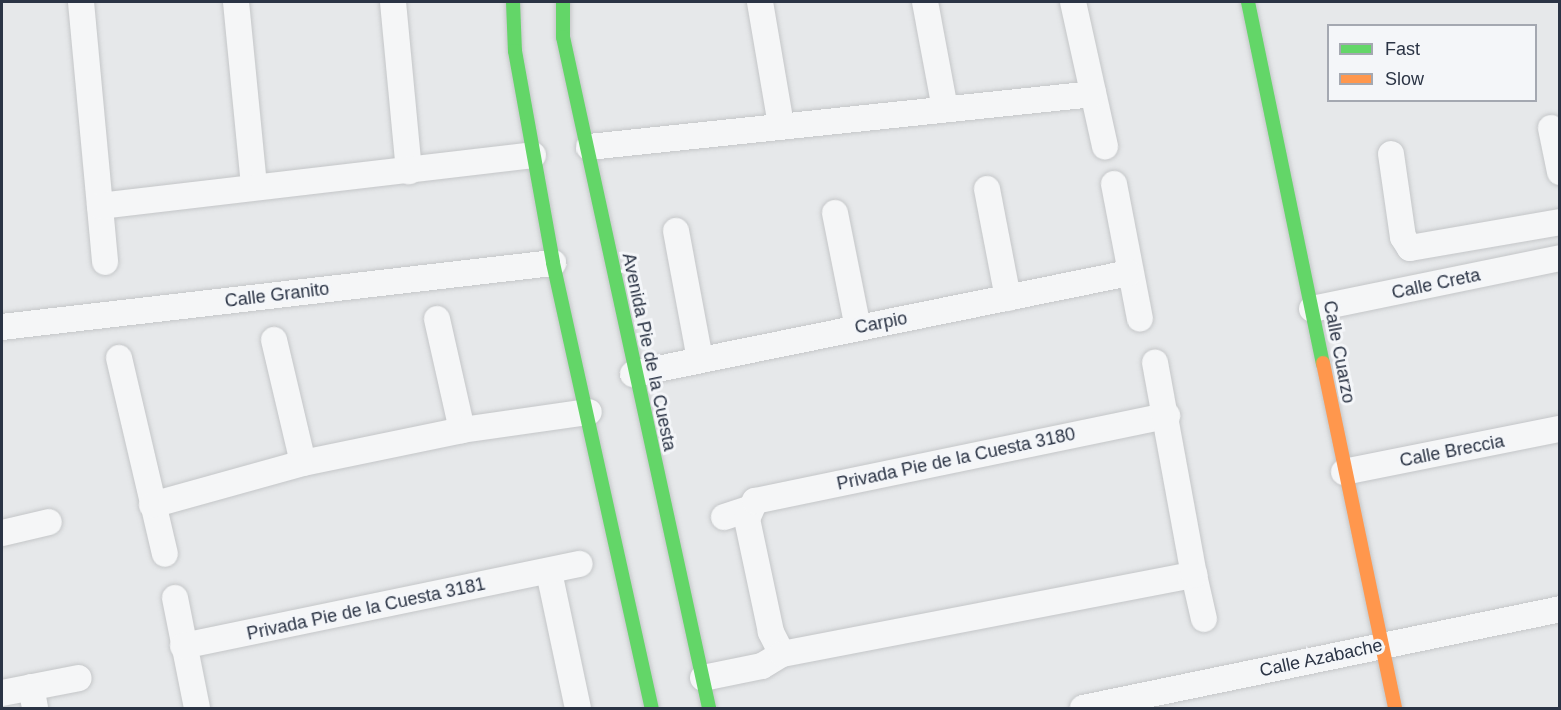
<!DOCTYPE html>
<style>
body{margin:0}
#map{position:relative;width:1561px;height:710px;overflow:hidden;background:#e6e8ea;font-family:Helvetica,sans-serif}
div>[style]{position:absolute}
.roads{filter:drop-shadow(0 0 2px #c4c6c8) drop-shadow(0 0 2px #c4c6c8)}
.street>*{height:26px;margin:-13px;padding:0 13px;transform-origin:13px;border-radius:13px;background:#f5f6f7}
.fast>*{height:14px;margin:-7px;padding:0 7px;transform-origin:7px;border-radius:7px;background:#63d668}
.slow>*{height:14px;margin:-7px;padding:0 7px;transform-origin:7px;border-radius:7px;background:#ff974d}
span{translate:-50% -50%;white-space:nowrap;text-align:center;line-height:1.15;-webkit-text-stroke:6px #f4f6f9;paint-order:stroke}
.street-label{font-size:18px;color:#2b3445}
.frame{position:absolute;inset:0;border:3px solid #2b3445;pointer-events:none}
.legend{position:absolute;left:1327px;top:24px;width:210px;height:78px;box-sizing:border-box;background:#f4f6f9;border:2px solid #a4a8b1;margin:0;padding:8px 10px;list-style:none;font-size:18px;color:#2b3445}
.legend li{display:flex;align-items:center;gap:12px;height:30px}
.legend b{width:30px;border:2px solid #a4a8b1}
</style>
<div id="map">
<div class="roads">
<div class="street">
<i style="left:81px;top:2px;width:261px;rotate:84.7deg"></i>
<i style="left:236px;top:2px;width:186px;rotate:84.4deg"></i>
<i style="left:393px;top:2px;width:170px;rotate:84.6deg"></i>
<i style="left:760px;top:2px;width:125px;rotate:80.3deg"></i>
<i style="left:925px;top:2px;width:109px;rotate:79.4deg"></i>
<i style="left:1073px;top:2px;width:148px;rotate:77.5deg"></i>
<i style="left:1551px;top:128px;width:45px;rotate:78.4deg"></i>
<i style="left:589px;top:147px;width:507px;rotate:-6deg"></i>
<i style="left:1391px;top:154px;width:84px;rotate:81.8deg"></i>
<i style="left:1403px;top:237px;width:13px;rotate:58deg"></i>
<i style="left:1410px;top:248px;width:152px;rotate:-9.8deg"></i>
<i style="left:1114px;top:184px;width:137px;rotate:79.1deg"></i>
<i style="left:987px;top:189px;width:111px;rotate:79.1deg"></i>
<i style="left:100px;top:206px;width:436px;rotate:-6.7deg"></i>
<i style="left:835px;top:213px;width:117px;rotate:78.7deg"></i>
<i style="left:676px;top:231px;width:130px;rotate:79.4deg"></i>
<i style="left:1312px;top:309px;width:253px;rotate:-11.6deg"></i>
<i style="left:437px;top:319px;width:114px;rotate:77.3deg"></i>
<i style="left:2px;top:327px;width:555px;rotate:-6.63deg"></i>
<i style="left:274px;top:340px;width:126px;rotate:76.7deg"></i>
<i style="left:119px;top:358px;width:201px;rotate:76.8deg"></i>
<i style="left:633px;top:374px;width:506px;rotate:-11.51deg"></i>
<i style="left:1344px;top:472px;width:220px;rotate:-11.3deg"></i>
<i style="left:152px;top:505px;width:157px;rotate:-15.5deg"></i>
<i style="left:303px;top:463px;width:162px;rotate:-11.7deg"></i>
<i style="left:462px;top:430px;width:128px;rotate:-8.1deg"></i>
<i style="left:724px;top:517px;width:26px;rotate:-18deg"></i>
<i style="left:2px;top:533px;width:48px;rotate:-13.2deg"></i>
<i style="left:549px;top:572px;width:139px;rotate:78deg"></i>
<i style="left:1194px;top:575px;width:45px;rotate:77.2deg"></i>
<i style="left:175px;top:598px;width:112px;rotate:78.7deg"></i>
<i style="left:183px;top:646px;width:405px;rotate:-11.7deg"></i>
<i style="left:782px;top:654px;width:25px;rotate:-117deg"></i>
<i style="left:771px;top:632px;width:116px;rotate:-102deg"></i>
<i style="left:747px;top:519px;width:20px;rotate:-66deg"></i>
<i style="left:755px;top:501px;width:421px;rotate:-11.7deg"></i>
<i style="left:703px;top:678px;width:60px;rotate:-11.5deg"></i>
<i style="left:762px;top:666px;width:23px;rotate:-31deg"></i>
<i style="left:782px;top:654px;width:420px;rotate:-10.9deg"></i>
<i style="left:1194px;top:575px;width:216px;rotate:-100.4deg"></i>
<i style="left:31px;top:687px;width:21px;rotate:79deg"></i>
<i style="left:2px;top:693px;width:78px;rotate:-11deg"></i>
<i style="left:1083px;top:708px;width:487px;rotate:-11.7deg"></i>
</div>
<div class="fast">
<i style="left:513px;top:2px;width:49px;rotate:87.7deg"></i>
<i style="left:515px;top:51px;width:215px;rotate:79.8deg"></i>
<i style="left:553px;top:263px;width:456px;rotate:77.5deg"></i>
<i style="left:563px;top:2px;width:35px;rotate:90deg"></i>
<i style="left:563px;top:37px;width:687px;rotate:77.72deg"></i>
<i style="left:1248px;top:2px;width:369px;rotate:78.3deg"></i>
</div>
<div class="slow">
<i style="left:1323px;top:363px;width:352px;rotate:78.2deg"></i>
</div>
</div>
<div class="street-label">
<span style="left:1436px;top:284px;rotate:-12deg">Calle Creta</span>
<span style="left:277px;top:295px;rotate:-7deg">Calle Granito</span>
<span style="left:881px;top:323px;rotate:-11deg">Carpio</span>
<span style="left:649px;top:352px;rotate:78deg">Avenida Pie de la Cuesta</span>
<span style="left:1339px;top:352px;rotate:79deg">Calle Cuarzo</span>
<span style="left:1452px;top:451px;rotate:-11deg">Calle Breccia</span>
<span style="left:956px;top:459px;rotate:-12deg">Privada Pie de la Cuesta 3180</span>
<span style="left:366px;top:609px;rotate:-12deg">Privada Pie de la Cuesta 3181</span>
<span style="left:1321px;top:658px;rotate:-12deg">Calle Azabache</span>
</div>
<div class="frame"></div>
<ul class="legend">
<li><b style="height:8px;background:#63d668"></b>Fast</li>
<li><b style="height:8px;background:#ff974d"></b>Slow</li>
</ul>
</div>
